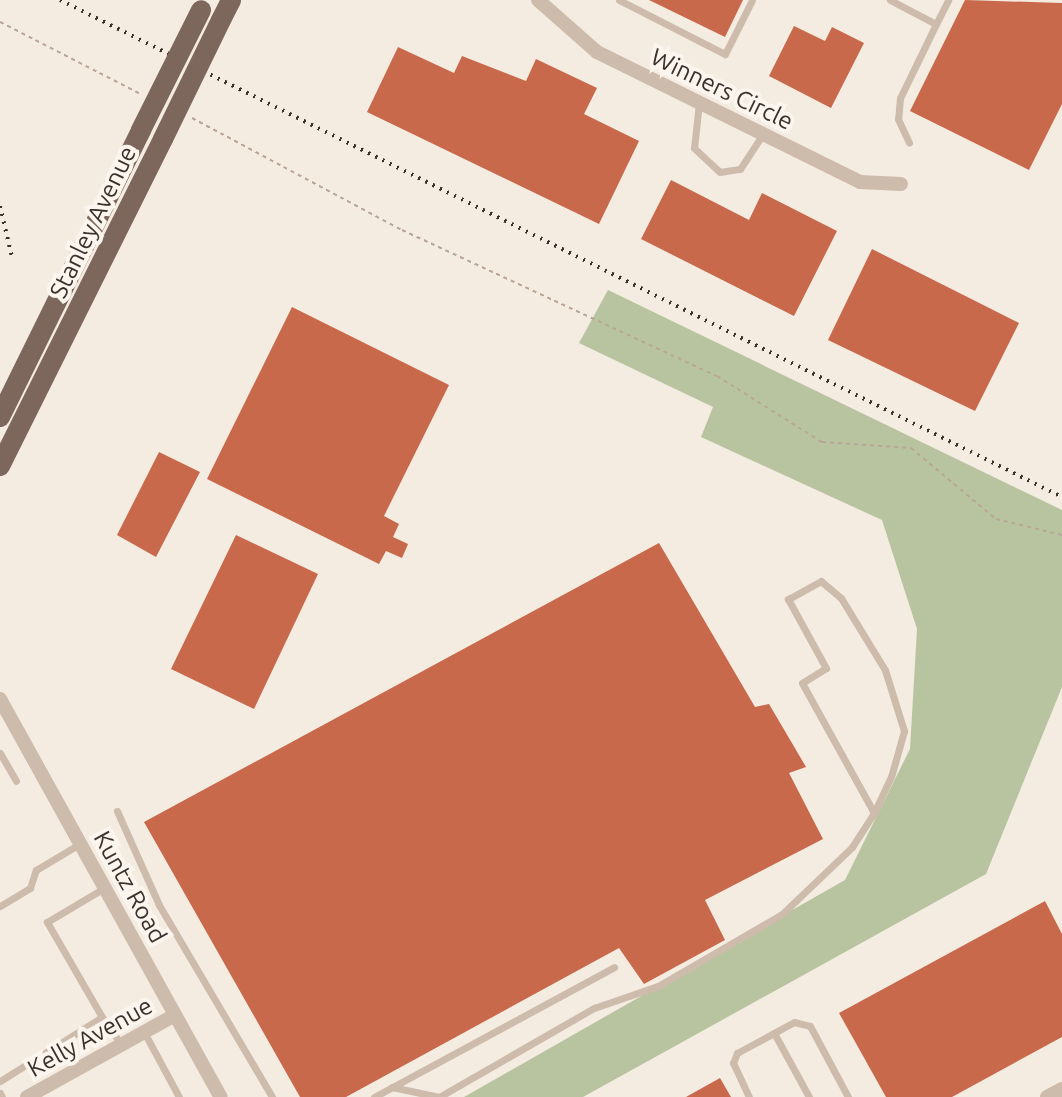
<!DOCTYPE html>
<style>
body{margin:0}
#map{position:relative;width:1062px;height:1097px;overflow:hidden;background:#f4ebe1;font-family:Ubuntu,sans-serif}
div>[style]{position:absolute}
.green>*{inset:0;background:#b8c4a0}
.building>*{inset:0;background:#c8694b}
.path>*{height:2px;margin-top:-1px;transform-origin:0;background:repeating-linear-gradient(90deg,#b9a596 0 4px,transparent 0 8px)}
.lane>*{height:7px;margin:-3.5px;padding:0 3.5px;transform-origin:3.5px;border-radius:3.5px;background:#cdbbac}
.street>*{height:14px;margin:-7px;padding:0 7px;transform-origin:7px;border-radius:7px;background:#cdbbac}
.primary>*{height:20px;margin:-10px;padding:0 10px;transform-origin:10px;border-radius:10px;background:#7d675c}
.rail>*{height:4px;margin-top:-2px;transform-origin:0;background:repeating-linear-gradient(90deg,#3b302b 0 2px,transparent 0 8px)}
.primary-bridge>*{height:20px;margin:-10px;padding:0 10px;transform-origin:10px;border-radius:10px;background:#7d675c}
span{translate:-50% -50%;white-space:nowrap;text-align:center;line-height:1.15;-webkit-text-stroke:8px #fbf5ee;paint-order:stroke}
.street-label{font-size:24px;color:#3b302b}
</style>
<div id="map">
<div class="green">
<i style="clip-path:polygon(608px 290px,1062px 510px,1062px 687px,986px 874px,583px 1097px,464px 1097px,845px 880px,910px 749px,917px 629px,882px 520px,701px 437px,713px 407px,579px 343px)"></i>
</div>
<div class="building">
<i style="clip-path:polygon(649px 0,743px 0,725px 37px)"></i>
<i style="clip-path:polygon(965px 0,1062px 3px,1062px 104px,1029px 170px,910px 111px)"></i>
<i style="clip-path:polygon(794px 26px,825px 41px,832px 27px,864px 43px,831px 108px,769px 76px)"></i>
<i style="clip-path:polygon(398px 47px,454px 73px,462px 56px,526px 81px,536px 59px,597px 88px,584px 114px,639px 141px,599px 224px,367px 112px)"></i>
<i style="clip-path:polygon(671px 180px,749px 220px,762px 193px,837px 231px,794px 316px,641px 239px)"></i>
<i style="clip-path:polygon(872px 249px,1019px 323px,975px 411px,828px 340px)"></i>
<i style="clip-path:polygon(292px 307px,449px 385px,384px 516px,399px 524px,393px 537px,408px 544px,402px 558px,386px 551px,379px 564px,207px 479px)"></i>
<i style="clip-path:polygon(159px 452px,200px 472px,156px 557px,117px 535px)"></i>
<i style="clip-path:polygon(236px 535px,318px 574px,254px 709px,171px 669px)"></i>
<i style="clip-path:polygon(659px 543px,755px 707px,769px 704px,806px 767px,789px 773px,823px 839px,705px 900px,725px 940px,644px 984px,619px 948px,346px 1097px,300px 1097px,144px 822px)"></i>
<i style="clip-path:polygon(1045px 901px,1062px 934px,1062px 1037px,952px 1097px,886px 1097px,839px 1013px)"></i>
<i style="clip-path:polygon(720px 1078px,731px 1097px,686px 1097px)"></i>
</div>
<div class="path">
<i style="left:0;top:22px;width:156px;rotate:27.1deg"></i>
<i style="left:192px;top:118px;width:238px;rotate:28.1deg"></i>
<i style="left:402px;top:230px;width:347px;rotate:24.9deg"></i>
<i style="left:717px;top:376px;width:124px;rotate:32.2deg"></i>
<i style="left:822px;top:442px;width:89px;rotate:3.9deg"></i>
<i style="left:911px;top:448px;width:111px;rotate:39.9deg"></i>
<i style="left:996px;top:519px;width:68px;rotate:13.6deg"></i>
</div>
<div class="lane">
<i style="left:619px;top:0;width:119px;rotate:27deg"></i>
<i style="left:725px;top:54px;width:60px;rotate:-63.4deg"></i>
<i style="left:890px;top:0;width:52px;rotate:27.6deg"></i>
<i style="left:936px;top:24px;width:82px;rotate:115.9deg"></i>
<i style="left:900px;top:98px;width:21px;rotate:95deg"></i>
<i style="left:898px;top:119px;width:26px;rotate:65deg"></i>
<i style="left:936px;top:24px;width:27px;rotate:-63deg"></i>
<i style="left:699px;top:103px;width:45px;rotate:96.3deg"></i>
<i style="left:694px;top:148px;width:35px;rotate:43deg"></i>
<i style="left:720px;top:172px;width:20px;rotate:-9deg"></i>
<i style="left:740px;top:169px;width:42px;rotate:-56.7deg"></i>
<i style="left:0;top:753px;width:32px;rotate:60deg"></i>
<i style="left:117px;top:811px;width:103px;rotate:65.9deg"></i>
<i style="left:159px;top:905px;width:223px;rotate:59.5deg"></i>
<i style="left:0;top:906px;width:35px;rotate:-31deg"></i>
<i style="left:30px;top:888px;width:19px;rotate:-72deg"></i>
<i style="left:36px;top:870px;width:52px;rotate:-31deg"></i>
<i style="left:102px;top:1017px;width:110px;rotate:-120.1deg"></i>
<i style="left:47px;top:922px;width:66px;rotate:-30.8deg"></i>
<i style="left:144px;top:1032px;width:74px;rotate:61.7deg"></i>
<i style="left:774px;top:1033px;width:73px;rotate:61.3deg"></i>
<i style="left:0;top:1081px;width:120px;rotate:-32.1deg"></i>
<i style="left:102px;top:1017px;width:33px;rotate:55deg"></i>
<i style="left:392px;top:1087px;width:48px;rotate:12deg"></i>
<i style="left:439px;top:1097px;width:179px;rotate:-29.9deg"></i>
<i style="left:594px;top:1008px;width:68px;rotate:-19deg"></i>
<i style="left:658px;top:986px;width:143px;rotate:-30.1deg"></i>
<i style="left:782px;top:914px;width:97px;rotate:-43.7deg"></i>
<i style="left:852px;top:847px;width:40px;rotate:-57.1deg"></i>
<i style="left:874px;top:813px;width:40px;rotate:-65deg"></i>
<i style="left:891px;top:777px;width:48px;rotate:-74.2deg"></i>
<i style="left:904px;top:731px;width:64px;rotate:-107.3deg"></i>
<i style="left:885px;top:670px;width:84px;rotate:-121.4deg"></i>
<i style="left:841px;top:598px;width:26px;rotate:-140deg"></i>
<i style="left:821px;top:581px;width:38px;rotate:151deg"></i>
<i style="left:788px;top:599px;width:79px;rotate:61.2deg"></i>
<i style="left:826px;top:668px;width:28px;rotate:148deg"></i>
<i style="left:802px;top:683px;width:149px;rotate:61deg"></i>
<i style="left:0;top:1093px;width:4px;rotate:63deg"></i>
<i style="left:374px;top:1097px;width:273px;rotate:-28.4deg"></i>
<i style="left:749px;top:1097px;width:38px;rotate:-115deg"></i>
<i style="left:733px;top:1063px;width:11px;rotate:-68deg"></i>
<i style="left:737px;top:1053px;width:65px;rotate:-28.5deg"></i>
<i style="left:794px;top:1022px;width:16px;rotate:14deg"></i>
<i style="left:810px;top:1026px;width:81px;rotate:61.8deg"></i>
</div>
<div class="street">
<i style="left:538px;top:0;width:79px;rotate:41.4deg"></i>
<i style="left:597px;top:52px;width:293px;rotate:26.3deg"></i>
<i style="left:860px;top:182px;width:41px;rotate:2.8deg"></i>
<i style="left:0;top:699px;width:455px;rotate:61deg"></i>
<i style="left:27px;top:1097px;width:169px;rotate:-29deg"></i>
<i style="left:1047px;top:1097px;width:17px;rotate:-28deg"></i>
</div>
<div class="primary">
<i style="left:221px;top:20px;width:22px;rotate:-63deg"></i>
<i style="left:0;top:417px;width:320px;rotate:-63.8deg"></i>
<i style="left:0;top:466px;width:365px;rotate:-63.5deg"></i>
</div>
<div class="rail">
<i style="left:60px;top:0;width:1118px;rotate:26.38deg"></i>
<i style="left:0;top:206px;width:52px;rotate:76.8deg"></i>
</div>
<div class="primary-bridge">
<i style="left:141px;top:130px;width:134px;rotate:-63.4deg"></i>
<i style="left:163px;top:139px;width:132px;rotate:-64deg"></i>
</div>
<div class="street-label">
<span style="left:722px;top:89px;rotate:26deg">Winners Circle</span>
<span style="left:93px;top:222px;rotate:-64deg">Stanley Avenue</span>
<span style="left:130px;top:887px;rotate:61deg">Kuntz Road</span>
<span style="left:90px;top:1037px;rotate:-29deg">Kelly Avenue</span>
</div>
</div>
